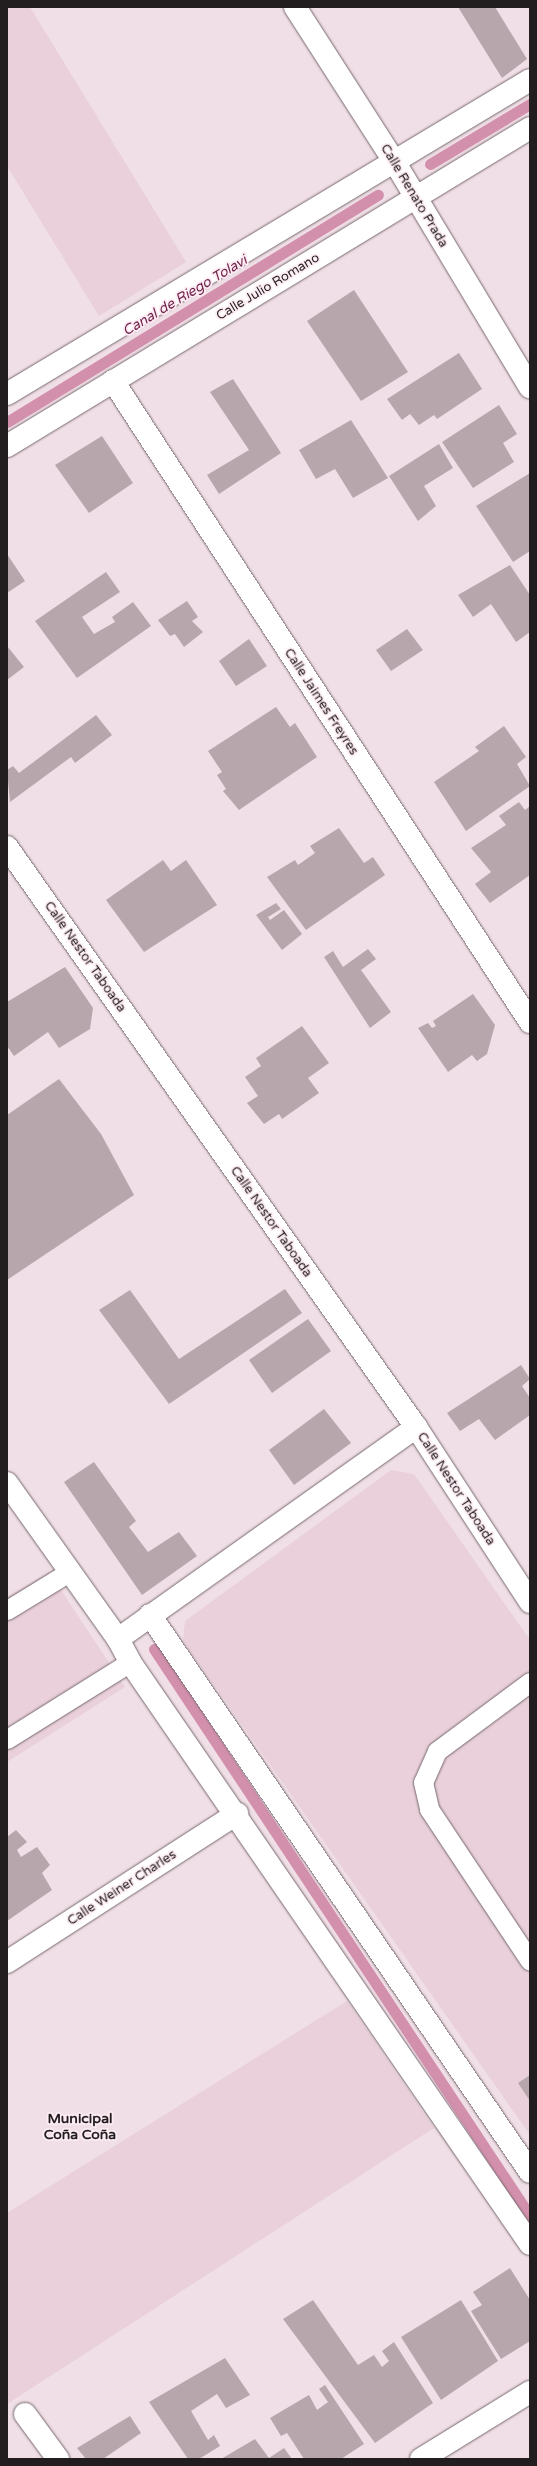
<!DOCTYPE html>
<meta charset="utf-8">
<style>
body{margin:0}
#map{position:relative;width:537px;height:2466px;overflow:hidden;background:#f0dfe6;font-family:"Varela Round",sans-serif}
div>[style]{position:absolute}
.built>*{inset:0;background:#e9d0da}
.stream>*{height:11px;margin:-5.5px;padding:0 5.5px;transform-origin:5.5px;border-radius:5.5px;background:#d390ad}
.building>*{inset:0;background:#b7a7ad}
.roads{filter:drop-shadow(0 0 1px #77686e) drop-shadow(0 0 1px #77686e)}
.lane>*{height:19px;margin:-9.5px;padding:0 9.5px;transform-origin:9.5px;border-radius:9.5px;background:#fff}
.street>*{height:22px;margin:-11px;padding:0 11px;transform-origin:11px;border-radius:11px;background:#fff}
span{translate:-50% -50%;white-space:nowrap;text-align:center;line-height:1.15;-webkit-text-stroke:3.5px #fdecf3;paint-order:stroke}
.street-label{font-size:13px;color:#221d1f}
.water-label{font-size:14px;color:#6d1f48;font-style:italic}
.neighbourhood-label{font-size:14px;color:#221d1f;font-weight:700}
.frame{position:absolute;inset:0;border:8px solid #221d1f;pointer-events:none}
</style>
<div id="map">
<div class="built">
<i style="clip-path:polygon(7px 7px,30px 7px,186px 262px,99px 316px,7px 166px)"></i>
<i style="clip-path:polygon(391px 1470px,414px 1474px,530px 1640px,530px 2135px,183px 1641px,185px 1621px)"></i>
<i style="clip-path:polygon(49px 1572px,125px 1687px,7px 1762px,7px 1597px)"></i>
<i style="clip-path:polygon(347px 2001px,434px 2128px,7px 2404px,7px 2213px)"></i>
</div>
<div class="stream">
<i style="left:430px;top:164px;width:117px;rotate:-31deg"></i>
<i style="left:7px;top:422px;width:435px;rotate:-31.5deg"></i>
<i style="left:154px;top:1649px;width:680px;rotate:56.45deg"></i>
</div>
<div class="building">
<i style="clip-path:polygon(458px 7px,495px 7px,527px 59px,502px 78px)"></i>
<i style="clip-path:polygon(354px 290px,408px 372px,361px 401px,307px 321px)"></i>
<i style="clip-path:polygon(459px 353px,482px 389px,437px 419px,434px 415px,419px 425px,410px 414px,402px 420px,387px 399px)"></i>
<i style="clip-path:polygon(233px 379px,281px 453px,219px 494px,207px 475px,249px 450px,210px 392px)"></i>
<i style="clip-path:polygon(499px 405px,517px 434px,503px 443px,514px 462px,473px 488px,442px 442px)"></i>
<i style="clip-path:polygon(351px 420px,388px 478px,353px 498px,335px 469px,316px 479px,299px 450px)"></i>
<i style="clip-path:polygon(102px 436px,133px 483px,89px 513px,55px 465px)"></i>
<i style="clip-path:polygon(439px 444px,453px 468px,424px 486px,436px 506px,418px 521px,389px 476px)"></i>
<i style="clip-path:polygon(530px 473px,530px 551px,513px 562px,476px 506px)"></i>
<i style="clip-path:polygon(7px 554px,25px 581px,7px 593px)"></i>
<i style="clip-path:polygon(510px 565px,530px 595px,530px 632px,516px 642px,491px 604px,473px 617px,458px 595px)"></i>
<i style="clip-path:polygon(106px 572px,120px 592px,82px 617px,94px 634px,115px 622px,112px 617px,133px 602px,151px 626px,77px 678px,35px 621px)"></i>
<i style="clip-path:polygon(187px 601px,198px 617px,192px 621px,203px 632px,184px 647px,175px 634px,170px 636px,158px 620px)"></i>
<i style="clip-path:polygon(407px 629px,423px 650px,391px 671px,376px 650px)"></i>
<i style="clip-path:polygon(249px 639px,267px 666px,236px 686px,219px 661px)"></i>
<i style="clip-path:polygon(7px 646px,24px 667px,7px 680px)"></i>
<i style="clip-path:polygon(276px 707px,290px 727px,295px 723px,317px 757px,239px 810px,223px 791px,226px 789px,217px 775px,222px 772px,208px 751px)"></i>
<i style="clip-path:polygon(96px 715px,112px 735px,75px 763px,71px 757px,10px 802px,7px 770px,13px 766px,19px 773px)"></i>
<i style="clip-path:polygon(504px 726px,526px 757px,517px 764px,530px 786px,466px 831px,434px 782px,479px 751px,475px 747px)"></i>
<i style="clip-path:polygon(519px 802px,525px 810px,530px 806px,530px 875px,490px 903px,475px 884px,491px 872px,471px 848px,506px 825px,499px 816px)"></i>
<i style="clip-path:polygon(339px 828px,364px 863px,373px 857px,385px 875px,306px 930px,267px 877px,295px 860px,298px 865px,315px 853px,310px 846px)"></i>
<i style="clip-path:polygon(163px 860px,171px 871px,186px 860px,217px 905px,144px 952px,106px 900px)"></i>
<i style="clip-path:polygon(276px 903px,281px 909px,268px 917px,270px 920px,284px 910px,302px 934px,282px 950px,256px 915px)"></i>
<i style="clip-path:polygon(368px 949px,376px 959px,361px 970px,391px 1012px,370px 1028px,324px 957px,333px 951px,343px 967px)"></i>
<i style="clip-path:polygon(65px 967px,93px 1008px,90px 1029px,59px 1048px,48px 1032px,14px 1056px,7px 1046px,7px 1002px)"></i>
<i style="clip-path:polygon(473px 994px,495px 1025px,487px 1054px,477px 1061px,472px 1055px,448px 1072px,418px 1028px,428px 1023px,432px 1028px,436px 1026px,433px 1021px)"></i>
<i style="clip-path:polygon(302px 1026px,329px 1063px,308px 1078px,319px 1093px,282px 1119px,279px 1114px,264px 1124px,247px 1103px,258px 1096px,245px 1077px,261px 1066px,256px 1058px)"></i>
<i style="clip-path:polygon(59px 1079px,101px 1134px,134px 1195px,7px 1280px,7px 1115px)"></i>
<i style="clip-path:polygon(285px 1289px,302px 1313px,169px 1404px,99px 1310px,130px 1290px,179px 1359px)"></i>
<i style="clip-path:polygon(308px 1319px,331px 1351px,272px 1393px,249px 1360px)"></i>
<i style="clip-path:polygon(521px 1365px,530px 1379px,522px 1386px,530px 1398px,530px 1415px,495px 1440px,479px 1419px,460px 1431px,447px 1413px)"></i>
<i style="clip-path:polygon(324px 1409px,351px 1443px,294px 1485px,269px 1450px)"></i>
<i style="clip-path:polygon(94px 1462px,136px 1521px,129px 1527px,148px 1552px,179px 1532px,197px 1556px,142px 1595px,64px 1482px)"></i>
<i style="clip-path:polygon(16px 1830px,27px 1842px,17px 1850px,21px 1857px,37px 1847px,50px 1865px,42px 1873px,52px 1890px,7px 1921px,7px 1837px)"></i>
<i style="clip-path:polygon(530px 2075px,530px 2101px,518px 2083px)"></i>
<i style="clip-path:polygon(510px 2268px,530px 2300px,530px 2341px,501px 2359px,471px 2311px,482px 2305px,473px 2292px)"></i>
<i style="clip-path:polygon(313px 2300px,358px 2365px,374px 2355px,382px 2367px,389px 2361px,382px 2351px,394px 2342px,433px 2403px,375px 2443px,283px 2319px)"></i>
<i style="clip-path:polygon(461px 2300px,498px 2361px,441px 2400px,401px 2337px)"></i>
<i style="clip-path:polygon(225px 2358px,250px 2395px,226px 2408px,217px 2394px,191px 2411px,208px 2440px,214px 2435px,220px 2446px,199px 2459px,188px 2459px,149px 2402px)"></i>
<i style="clip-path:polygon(325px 2385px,364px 2444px,341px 2459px,304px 2459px,287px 2433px,281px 2436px,270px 2418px,309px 2395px,317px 2410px,328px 2402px,319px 2389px)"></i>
<i style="clip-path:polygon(130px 2416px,141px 2433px,103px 2459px,86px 2459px,77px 2448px)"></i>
<i style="clip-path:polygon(255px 2439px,269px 2458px,284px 2448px,292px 2459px,221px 2459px)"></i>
</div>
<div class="roads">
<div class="lane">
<i style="left:7px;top:1610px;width:73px;rotate:-31.5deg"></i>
<i style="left:530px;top:1682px;width:116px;rotate:143.4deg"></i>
<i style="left:437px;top:1751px;width:34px;rotate:114deg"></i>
<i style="left:423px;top:1782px;width:28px;rotate:77deg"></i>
<i style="left:429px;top:1809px;width:182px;rotate:56.4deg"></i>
<i style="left:7px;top:1739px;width:145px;rotate:-32deg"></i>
</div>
<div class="street">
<i style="left:295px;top:7px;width:183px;rotate:57.3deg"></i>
<i style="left:394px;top:161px;width:264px;rotate:59deg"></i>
<i style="left:113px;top:381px;width:765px;rotate:56.95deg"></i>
<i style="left:7px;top:394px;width:610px;rotate:-30.98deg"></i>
<i style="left:7px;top:446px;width:612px;rotate:-31.3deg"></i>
<i style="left:7px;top:847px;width:710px;rotate:54.81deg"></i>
<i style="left:416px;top:1427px;width:209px;rotate:56.9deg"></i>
<i style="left:7px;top:1483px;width:191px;rotate:54.6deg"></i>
<i style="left:118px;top:1639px;width:26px;rotate:62deg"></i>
<i style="left:130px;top:1662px;width:706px;rotate:55.5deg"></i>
<i style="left:150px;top:1615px;width:674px;rotate:55.7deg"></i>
<i style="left:118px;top:1639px;width:366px;rotate:-35.4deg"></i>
<i style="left:7px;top:1962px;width:274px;rotate:-32.8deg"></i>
<i style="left:25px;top:2414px;width:56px;rotate:53.7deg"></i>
<i style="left:421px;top:2459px;width:128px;rotate:-31.6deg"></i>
</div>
</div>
<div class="street-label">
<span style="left:414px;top:196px;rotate:59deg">Calle Renato Prada</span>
<span style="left:268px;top:287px;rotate:-31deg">Calle Julio Romano</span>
<span style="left:321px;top:702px;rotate:57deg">Calle Jaimes Freyres</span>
<span style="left:85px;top:957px;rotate:55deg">Calle Nestor Taboada</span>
<span style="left:271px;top:1222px;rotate:55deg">Calle Nestor Taboada</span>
<span style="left:456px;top:1489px;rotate:57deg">Calle Nestor Taboada</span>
<span style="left:122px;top:1888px;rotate:-33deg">Calle Weiner Charles</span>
</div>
<div class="water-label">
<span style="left:185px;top:296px;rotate:-31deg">Canal de Riego Tolavi</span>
</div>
<div class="neighbourhood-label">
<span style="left:80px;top:2127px">Municipal<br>Coña Coña</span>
</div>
<div class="frame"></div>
</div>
